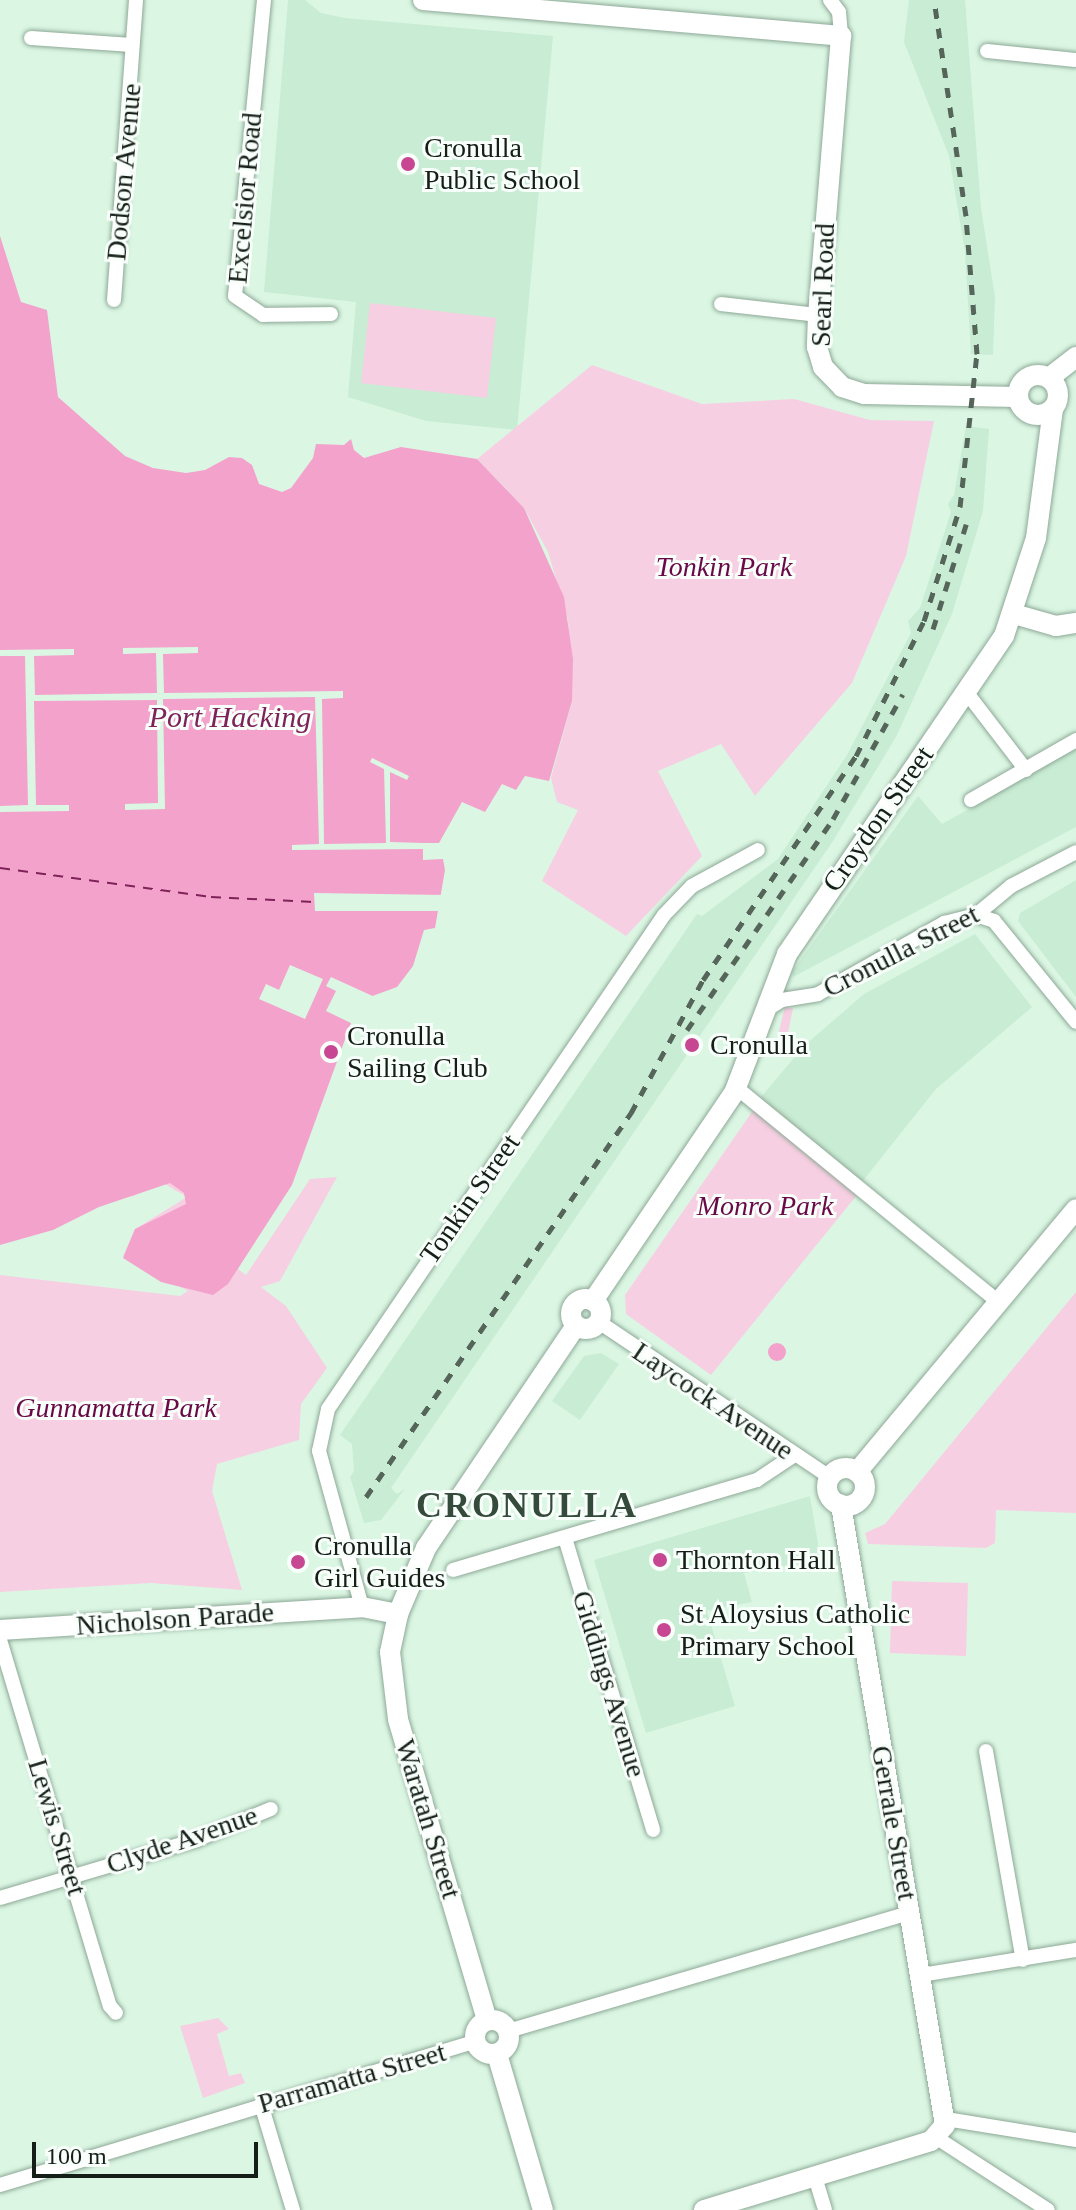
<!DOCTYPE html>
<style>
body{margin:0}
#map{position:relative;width:1076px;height:2210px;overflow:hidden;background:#dbf7e4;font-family:"Times New Roman",serif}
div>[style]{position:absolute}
.built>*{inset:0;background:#c9ecd4}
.green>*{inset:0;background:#f7cfe2}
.water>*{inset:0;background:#f3a2cb}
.round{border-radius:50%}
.pier>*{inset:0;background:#dbf7e4}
.ferry>*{height:2px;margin-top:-1px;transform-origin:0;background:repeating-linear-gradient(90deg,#7e2259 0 10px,transparent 0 18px)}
.roads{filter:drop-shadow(0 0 2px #8ea896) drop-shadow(0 0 2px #8ea896)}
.street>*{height:14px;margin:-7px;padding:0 7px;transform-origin:7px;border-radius:7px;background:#fff}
.secondary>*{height:20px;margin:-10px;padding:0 10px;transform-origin:10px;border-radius:10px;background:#fff}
.secondary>.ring{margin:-10px;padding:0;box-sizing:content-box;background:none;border:20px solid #fff;border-radius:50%}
.rail>*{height:5px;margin-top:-2.5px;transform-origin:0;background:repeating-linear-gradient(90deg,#55655a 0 10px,transparent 0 20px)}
.dots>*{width:22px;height:22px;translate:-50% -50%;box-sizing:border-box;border:4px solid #f8fefa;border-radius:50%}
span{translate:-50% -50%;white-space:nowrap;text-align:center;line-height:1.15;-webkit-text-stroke:6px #f8fefa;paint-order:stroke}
.poi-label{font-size:28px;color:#151f18}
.left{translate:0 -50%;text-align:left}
.street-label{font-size:28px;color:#151f18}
.park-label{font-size:28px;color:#690947;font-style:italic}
.water-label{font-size:30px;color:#7e2259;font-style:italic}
.district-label{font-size:36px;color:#344b3c;font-weight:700;letter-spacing:2px}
.scale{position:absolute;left:32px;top:2142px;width:226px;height:36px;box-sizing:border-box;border:4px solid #151f18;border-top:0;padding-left:10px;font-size:24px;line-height:28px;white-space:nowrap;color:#151f18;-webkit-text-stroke:6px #f8fefa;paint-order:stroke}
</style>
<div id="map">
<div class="built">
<i style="clip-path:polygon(288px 0,305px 0,321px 13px,345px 18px,553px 36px,517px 430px,426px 421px,348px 397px,356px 302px,264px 292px)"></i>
<i style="clip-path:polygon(909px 0,965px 0,981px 208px,995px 297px,993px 355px,971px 354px,965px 252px,949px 156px,904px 42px)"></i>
<i style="clip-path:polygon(966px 426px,989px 429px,983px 511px,952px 614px,896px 737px,833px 841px,391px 1488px,397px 1494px,405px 1489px,381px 1520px,364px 1523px,350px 1477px,354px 1471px,352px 1444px,340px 1435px,697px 914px,702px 916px,778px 859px,847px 755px,911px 633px,908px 621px,920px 608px,951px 512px,948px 504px,954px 495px)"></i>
<i style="clip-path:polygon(1076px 749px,1076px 827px,793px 977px,792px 972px,918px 796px,942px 824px)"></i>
<i style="clip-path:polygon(1076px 880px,1076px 997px,1018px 921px,1020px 913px)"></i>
<i style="clip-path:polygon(975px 934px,1032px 1007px,936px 1089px,862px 1182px,760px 1098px,804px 1046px,864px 994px)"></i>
<i style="clip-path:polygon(601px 1353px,619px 1364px,580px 1420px,552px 1401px,584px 1356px)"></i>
<i style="clip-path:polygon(810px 1496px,821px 1561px,744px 1573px,752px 1602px,707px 1611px,735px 1706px,646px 1733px,594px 1560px)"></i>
</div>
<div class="green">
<i style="clip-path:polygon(370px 303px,496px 318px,487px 398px,361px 383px)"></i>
<i style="clip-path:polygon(592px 365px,702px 404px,794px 399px,870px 420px,934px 421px,906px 556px,852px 683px,755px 796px,721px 744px,658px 771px,702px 856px,626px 936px,542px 881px,578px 810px,557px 802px,551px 778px,572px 701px,568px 619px,548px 552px,524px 508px,477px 459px)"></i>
<i style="clip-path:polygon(785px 1007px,793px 1008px,786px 1043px,774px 1051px)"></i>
<i style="clip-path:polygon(754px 1109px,857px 1195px,711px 1375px,626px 1314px,625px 1295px)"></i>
<i style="clip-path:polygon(303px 1157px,238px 1269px,246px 1275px,310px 1179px,337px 1177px,280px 1281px,261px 1287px,286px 1306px,327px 1368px,301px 1404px,299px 1440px,217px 1464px,212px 1491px,242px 1590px,151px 1583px,0 1592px,0 1275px,180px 1296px,188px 1291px,123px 1256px,135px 1229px,187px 1197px,163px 1183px,131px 1197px,128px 1169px)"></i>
<i style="clip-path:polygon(1076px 1292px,1076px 1513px,996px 1510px,995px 1543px,986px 1548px,868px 1544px,865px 1533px,885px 1524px)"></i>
<i style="clip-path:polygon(892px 1581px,968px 1583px,966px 1656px,890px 1653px)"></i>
<i style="clip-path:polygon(218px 2018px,229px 2029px,217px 2034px,229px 2076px,241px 2073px,245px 2083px,203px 2098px,180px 2026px)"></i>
</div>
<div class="water">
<i style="clip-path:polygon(0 236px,21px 302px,47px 310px,58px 397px,125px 456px,153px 468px,186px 473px,205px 470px,229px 457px,242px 458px,252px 465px,259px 484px,282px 492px,291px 488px,313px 458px,316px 444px,344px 445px,351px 439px,354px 450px,364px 458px,401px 447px,477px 459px,524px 508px,564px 597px,573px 659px,572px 701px,549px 781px,525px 776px,516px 790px,502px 784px,485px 812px,462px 802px,439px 843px,423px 843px,423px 860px,443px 859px,445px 870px,435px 928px,424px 930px,413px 966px,397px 987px,367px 998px,355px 1012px,292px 1185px,228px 1284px,213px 1295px,161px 1282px,123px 1258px,135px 1229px,186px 1204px,184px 1193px,170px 1183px,99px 1207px,53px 1230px,0 1245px)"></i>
<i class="round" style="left:768px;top:1343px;width:18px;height:18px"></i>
</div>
<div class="pier">
<i style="clip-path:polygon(198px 647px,198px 653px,163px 654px,164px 693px,343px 691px,343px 698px,322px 699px,324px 844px,386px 843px,384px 769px,370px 762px,372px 758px,409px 776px,407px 780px,390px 772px,390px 842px,423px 843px,423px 849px,292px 850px,292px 845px,319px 844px,315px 697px,163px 699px,165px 809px,125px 810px,125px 804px,158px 803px,157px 700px,34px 701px,36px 805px,69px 805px,69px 811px,0 812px,0 806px,28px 805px,25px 656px,0 656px,0 650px,74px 649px,74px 655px,34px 656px,35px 695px,157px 693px,156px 653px,123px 654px,123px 648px)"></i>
<i style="clip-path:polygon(314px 893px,445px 895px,442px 911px,315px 911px)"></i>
<i style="clip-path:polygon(290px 965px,323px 979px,305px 1019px,259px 999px,266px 984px,279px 990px)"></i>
<i style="clip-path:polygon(331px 977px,377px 998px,366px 1004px,355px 1025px,326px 1011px,336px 991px,326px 986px)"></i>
</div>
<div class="ferry">
<i style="left:0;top:868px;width:213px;rotate:7.8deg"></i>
<i style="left:211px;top:897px;width:103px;rotate:2.8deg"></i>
</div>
<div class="roads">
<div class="street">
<i style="left:264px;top:0;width:297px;rotate:95.6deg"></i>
<i style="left:235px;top:296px;width:34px;rotate:34deg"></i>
<i style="left:263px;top:315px;width:68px;rotate:-0.8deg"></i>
<i style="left:830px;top:0;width:15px;rotate:53deg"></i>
<i style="left:839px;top:12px;width:24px;rotate:85deg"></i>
<i style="left:31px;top:38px;width:101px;rotate:4deg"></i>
<i style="left:987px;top:51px;width:89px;rotate:5.8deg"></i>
<i style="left:114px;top:300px;width:301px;rotate:-85.8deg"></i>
<i style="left:721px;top:304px;width:98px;rotate:6.5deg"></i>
<i style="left:967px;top:693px;width:97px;rotate:52.5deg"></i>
<i style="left:971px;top:800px;width:121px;rotate:-29.7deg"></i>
<i style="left:976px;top:915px;width:19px;rotate:18deg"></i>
<i style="left:994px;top:921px;width:130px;rotate:50.9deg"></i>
<i style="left:766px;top:1010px;width:19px;rotate:-32deg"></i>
<i style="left:782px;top:1000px;width:36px;rotate:-9deg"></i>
<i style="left:818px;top:994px;width:145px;rotate:-29.4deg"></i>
<i style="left:944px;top:923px;width:33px;rotate:-14deg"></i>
<i style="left:976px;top:915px;width:45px;rotate:-39.6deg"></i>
<i style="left:1011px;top:886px;width:73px;rotate:-27.6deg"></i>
<i style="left:737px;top:1088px;width:338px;rotate:39.3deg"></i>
<i style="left:599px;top:1322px;width:278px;rotate:33.9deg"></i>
<i style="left:565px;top:1538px;width:305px;rotate:73.2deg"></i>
<i style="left:453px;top:1570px;width:317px;rotate:-16.5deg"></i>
<i style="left:757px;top:1480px;width:43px;rotate:-33.7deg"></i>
<i style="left:362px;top:1607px;width:162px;rotate:-105.4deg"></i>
<i style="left:319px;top:1451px;width:43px;rotate:-77.9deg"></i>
<i style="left:328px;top:1409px;width:597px;rotate:-55.78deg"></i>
<i style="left:664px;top:915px;width:40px;rotate:-46deg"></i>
<i style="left:692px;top:886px;width:75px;rotate:-28.6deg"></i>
<i style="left:0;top:1640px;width:382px;rotate:73.3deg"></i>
<i style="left:110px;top:2006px;width:9px;rotate:49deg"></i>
<i style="left:986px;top:1751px;width:212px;rotate:80deg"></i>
<i style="left:0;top:1898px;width:204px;rotate:-16.5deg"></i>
<i style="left:196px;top:1840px;width:81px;rotate:-22.5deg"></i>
<i style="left:921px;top:1975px;width:157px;rotate:-9.2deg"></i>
<i style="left:508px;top:2031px;width:419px;rotate:-16.4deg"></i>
<i style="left:261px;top:2104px;width:111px;rotate:73.2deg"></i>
<i style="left:946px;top:2119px;width:132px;rotate:9.2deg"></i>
<i style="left:937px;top:2138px;width:132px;rotate:33deg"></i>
<i style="left:815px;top:2177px;width:34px;rotate:73deg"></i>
<i style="left:0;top:2185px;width:496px;rotate:-16.8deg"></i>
</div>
<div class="secondary">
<i style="left:423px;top:0;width:420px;rotate:4.9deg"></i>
<i style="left:841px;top:36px;width:280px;rotate:94.7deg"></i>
<i style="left:818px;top:315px;width:32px;rotate:92deg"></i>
<i style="left:817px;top:347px;width:21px;rotate:73deg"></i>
<i style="left:823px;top:367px;width:28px;rotate:46deg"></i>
<i style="left:842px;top:387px;width:23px;rotate:18deg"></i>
<i style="left:864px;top:394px;width:154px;rotate:1.1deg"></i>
<i class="ring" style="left:1018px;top:375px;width:20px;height:20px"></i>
<i style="left:1049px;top:378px;width:34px;rotate:-38deg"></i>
<i style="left:1014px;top:614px;width:44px;rotate:15.9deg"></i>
<i style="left:1056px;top:626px;width:20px;rotate:-9deg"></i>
<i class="ring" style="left:571px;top:1299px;width:10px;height:10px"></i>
<i style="left:593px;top:1301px;width:251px;rotate:-55.9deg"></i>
<i style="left:734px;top:1093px;width:149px;rotate:-69.1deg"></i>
<i style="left:787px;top:954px;width:385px;rotate:-55.7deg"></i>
<i style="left:1004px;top:636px;width:103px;rotate:-71.9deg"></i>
<i style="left:1036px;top:538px;width:130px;rotate:-82.5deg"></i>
<i class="ring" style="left:827px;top:1468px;width:18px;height:18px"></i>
<i style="left:857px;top:1472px;width:342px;rotate:-50.2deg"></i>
<i style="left:0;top:1630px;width:363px;rotate:-3.6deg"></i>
<i style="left:362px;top:1607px;width:37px;rotate:11deg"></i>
<i class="ring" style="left:475px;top:2020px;width:14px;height:14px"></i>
<i style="left:487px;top:2020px;width:314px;rotate:-106.5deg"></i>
<i style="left:398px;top:1719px;width:67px;rotate:-96.8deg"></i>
<i style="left:390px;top:1652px;width:39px;rotate:-78deg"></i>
<i style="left:398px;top:1614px;width:72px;rotate:-67deg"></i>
<i style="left:426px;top:1548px;width:268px;rotate:-56deg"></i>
<i style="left:497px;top:2054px;width:163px;rotate:73.6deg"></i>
<i style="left:704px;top:2210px;width:237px;rotate:-16.9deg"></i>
<i style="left:931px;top:2141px;width:21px;rotate:-49deg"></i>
<i style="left:945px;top:2125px;width:629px;rotate:-99.52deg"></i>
</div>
</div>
<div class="rail">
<i style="left:933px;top:629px;width:112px;rotate:-72.4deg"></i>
<i style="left:687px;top:1030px;width:257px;rotate:-55.3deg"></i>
<i style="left:833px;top:819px;width:143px;rotate:-60.8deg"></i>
<i style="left:366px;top:1497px;width:467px;rotate:-55.4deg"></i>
<i style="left:631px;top:1113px;width:151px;rotate:-61.6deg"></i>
<i style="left:703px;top:980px;width:271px;rotate:-55.7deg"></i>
<i style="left:856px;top:756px;width:151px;rotate:-63.3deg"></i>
<i style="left:924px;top:621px;width:120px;rotate:-72.5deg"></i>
<i style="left:960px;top:507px;width:154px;rotate:-83.7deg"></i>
<i style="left:977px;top:354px;width:138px;rotate:-94.6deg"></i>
<i style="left:966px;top:216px;width:218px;rotate:-98.4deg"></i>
</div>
<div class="dots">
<i style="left:408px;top:164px;background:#c74792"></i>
<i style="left:692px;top:1045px;background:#c74792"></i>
<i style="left:331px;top:1052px;background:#c74792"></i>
<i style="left:660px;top:1560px;background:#c74792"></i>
<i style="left:298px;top:1562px;background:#c74792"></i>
<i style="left:664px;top:1630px;background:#c74792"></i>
</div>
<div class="poi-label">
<span class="left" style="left:424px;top:164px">Cronulla<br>Public School</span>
<span class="left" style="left:347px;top:1052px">Cronulla<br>Sailing Club</span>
<span class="left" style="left:710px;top:1045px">Cronulla</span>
<span class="left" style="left:314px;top:1562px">Cronulla<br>Girl Guides</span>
<span class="left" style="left:676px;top:1560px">Thornton Hall</span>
<span class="left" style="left:680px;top:1630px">St Aloysius Catholic<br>Primary School</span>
</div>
<div class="street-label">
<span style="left:124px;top:172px;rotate:-85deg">Dodson Avenue</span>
<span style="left:245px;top:198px;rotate:-85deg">Excelsior Road</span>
<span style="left:823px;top:285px;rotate:-88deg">Searl Road</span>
<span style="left:878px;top:819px;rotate:-55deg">Croydon Street</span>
<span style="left:901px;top:951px;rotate:-27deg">Cronulla Street</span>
<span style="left:470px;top:1199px;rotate:-55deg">Tonkin Street</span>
<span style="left:713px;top:1401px;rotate:34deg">Laycock Avenue</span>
<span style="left:175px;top:1619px;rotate:-4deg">Nicholson Parade</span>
<span style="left:609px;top:1684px;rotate:73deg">Giddings Avenue</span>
<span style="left:428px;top:1819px;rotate:73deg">Waratah Street</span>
<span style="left:894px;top:1823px;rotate:80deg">Gerrale Street</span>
<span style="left:57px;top:1827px;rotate:73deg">Lewis Street</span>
<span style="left:182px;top:1840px;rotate:-19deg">Clyde Avenue</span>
<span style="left:352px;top:2078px;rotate:-16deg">Parramatta Street</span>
</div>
<div class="park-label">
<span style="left:724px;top:567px">Tonkin Park</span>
<span style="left:765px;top:1206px">Monro Park</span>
<span style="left:116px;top:1408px">Gunnamatta Park</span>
</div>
<div class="water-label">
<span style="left:230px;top:717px">Port Hacking</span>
</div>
<div class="district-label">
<span style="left:527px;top:1506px">CRONULLA</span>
</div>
<div class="scale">100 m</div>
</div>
